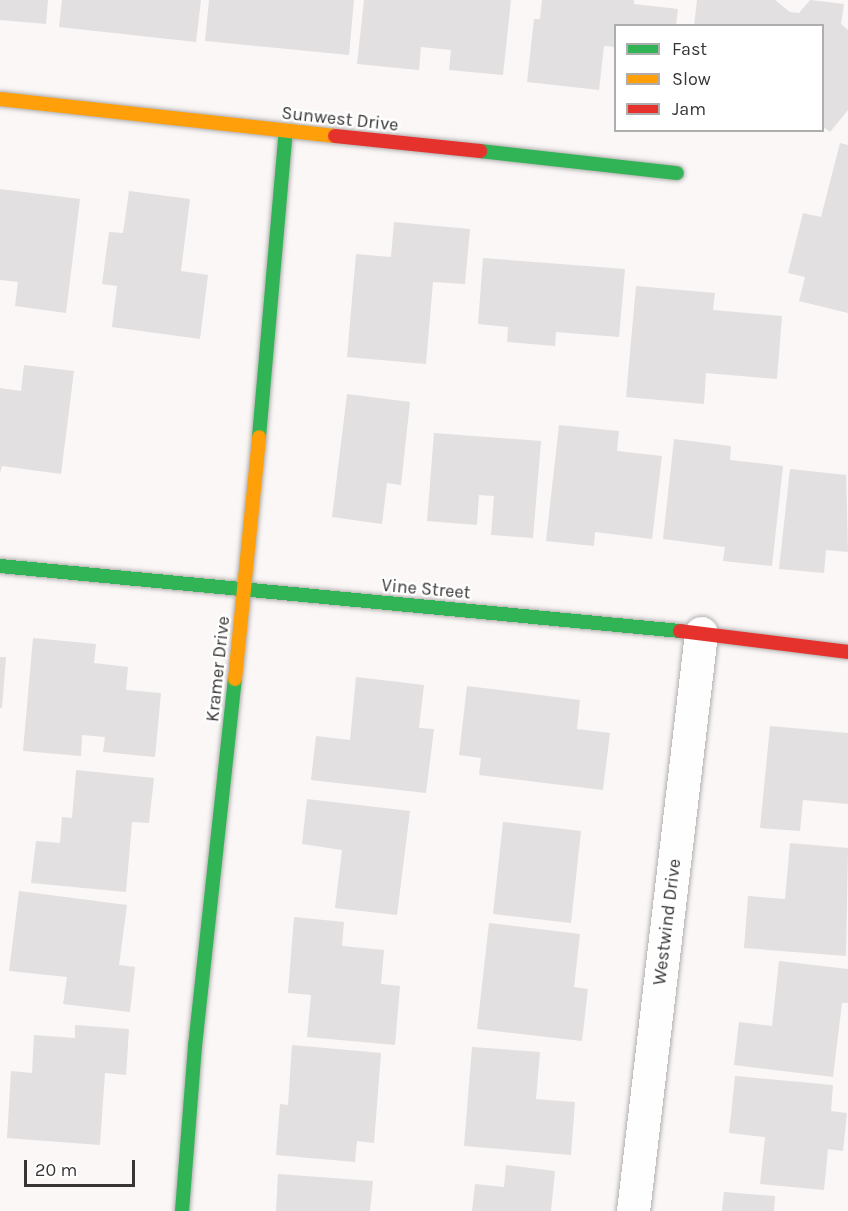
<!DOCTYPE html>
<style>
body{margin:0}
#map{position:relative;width:848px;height:1211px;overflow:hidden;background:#faf7f6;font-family:Karla,sans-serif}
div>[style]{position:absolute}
.building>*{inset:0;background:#e2e0e0}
.roads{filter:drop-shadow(0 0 2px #b1afae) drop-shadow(0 0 2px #b1afae)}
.street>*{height:33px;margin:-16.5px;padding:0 16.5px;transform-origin:16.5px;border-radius:16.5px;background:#fefefe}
.fast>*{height:14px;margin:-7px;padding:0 7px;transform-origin:7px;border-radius:7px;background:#30b455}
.slow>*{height:14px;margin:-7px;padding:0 7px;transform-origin:7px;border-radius:7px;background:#ff9f0a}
.jam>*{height:14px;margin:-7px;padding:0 7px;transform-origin:7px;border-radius:7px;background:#e5322d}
span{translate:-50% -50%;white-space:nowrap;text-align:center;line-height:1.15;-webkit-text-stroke:4.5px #fff;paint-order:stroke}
.street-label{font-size:18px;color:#373534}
.legend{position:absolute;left:614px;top:24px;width:210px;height:108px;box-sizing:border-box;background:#fff;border:2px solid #afaeae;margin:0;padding:8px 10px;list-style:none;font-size:18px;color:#373534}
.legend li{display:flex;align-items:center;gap:12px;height:30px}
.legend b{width:30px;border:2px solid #afaeae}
.scale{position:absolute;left:24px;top:1160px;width:111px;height:27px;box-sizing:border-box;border:3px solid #373534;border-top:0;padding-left:8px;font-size:18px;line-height:21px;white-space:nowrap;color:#373534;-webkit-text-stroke:4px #fff;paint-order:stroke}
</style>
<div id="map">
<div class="building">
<i style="clip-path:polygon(0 0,48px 0,46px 24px,0 20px)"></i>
<i style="clip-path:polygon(62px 0,201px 0,196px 42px,59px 27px)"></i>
<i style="clip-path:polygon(209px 0,354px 0,349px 55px,205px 41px)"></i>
<i style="clip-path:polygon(364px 0,511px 0,503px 75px,449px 70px,451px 50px,421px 47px,419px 70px,357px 64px)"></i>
<i style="clip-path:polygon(542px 0,634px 0,634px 4px,678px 9px,676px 26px,616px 26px,616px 47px,604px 46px,599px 90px,527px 82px,534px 19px,540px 19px)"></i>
<i style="clip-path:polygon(697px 0,775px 0,790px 12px,799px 13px,810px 0,844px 4px,841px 24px,848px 30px,848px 110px,830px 132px,822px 126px,822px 26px,694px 26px)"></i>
<i style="clip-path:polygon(840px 143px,848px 145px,848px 313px,799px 301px,805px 277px,788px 273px,803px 213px,821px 217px)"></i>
<i style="clip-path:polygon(0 189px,80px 199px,66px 313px,15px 306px,18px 282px,0 280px)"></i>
<i style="clip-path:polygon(129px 191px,190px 199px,181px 271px,208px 275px,200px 339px,112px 327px,117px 286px,102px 284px,109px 232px,123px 233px)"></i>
<i style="clip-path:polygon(394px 222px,470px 229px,465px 284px,433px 282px,426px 364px,347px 357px,356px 254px,391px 257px)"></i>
<i style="clip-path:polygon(483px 258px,625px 269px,619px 337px,556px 332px,555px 346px,507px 342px,508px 327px,478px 324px)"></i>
<i style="clip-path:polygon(636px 286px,715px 293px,713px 310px,782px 316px,777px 379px,706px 373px,704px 404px,626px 397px)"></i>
<i style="clip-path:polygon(24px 365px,74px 371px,61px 474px,2px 466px,0 473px,0 388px,21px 391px)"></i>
<i style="clip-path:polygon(347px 394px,410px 402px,401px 485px,387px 483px,382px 524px,332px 517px)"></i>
<i style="clip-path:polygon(559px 425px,619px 431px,617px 451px,662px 456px,652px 539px,595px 532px,594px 546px,546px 541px)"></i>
<i style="clip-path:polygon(434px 433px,541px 441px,533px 538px,491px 535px,494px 496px,479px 495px,477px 525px,427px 521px)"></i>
<i style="clip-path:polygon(674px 439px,731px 446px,730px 460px,783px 466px,772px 566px,723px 561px,725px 547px,663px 539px)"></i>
<i style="clip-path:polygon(846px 468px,848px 552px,826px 550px,824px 573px,779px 569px,790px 469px,846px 475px)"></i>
<i style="clip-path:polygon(33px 638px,96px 644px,94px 663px,128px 667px,126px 690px,161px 693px,155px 757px,103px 752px,105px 737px,82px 735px,81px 756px,23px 751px)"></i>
<i style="clip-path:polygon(0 657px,6px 657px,2px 708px,0 708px)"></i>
<i style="clip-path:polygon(356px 677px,424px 685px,419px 728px,434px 729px,426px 793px,311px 780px,316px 736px,350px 740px)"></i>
<i style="clip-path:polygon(467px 686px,580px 700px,577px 729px,610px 733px,603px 790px,479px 775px,481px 758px,459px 755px)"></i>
<i style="clip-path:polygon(770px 726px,848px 733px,848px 804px,803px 800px,800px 831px,760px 828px)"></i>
<i style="clip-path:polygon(76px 770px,154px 778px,149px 823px,132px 822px,126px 892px,31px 883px,36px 841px,60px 843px,62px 817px,72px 818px)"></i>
<i style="clip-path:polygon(307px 799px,410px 811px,397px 915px,335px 908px,342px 850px,302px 844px)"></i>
<i style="clip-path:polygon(503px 822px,581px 831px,571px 923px,493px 914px)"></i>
<i style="clip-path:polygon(790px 843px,848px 848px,846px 956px,744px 948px,748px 896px,785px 899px)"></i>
<i style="clip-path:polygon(19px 891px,127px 905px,119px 965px,135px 967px,130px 1012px,63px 1004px,67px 977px,9px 971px)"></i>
<i style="clip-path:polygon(294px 917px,344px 922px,342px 946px,384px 950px,381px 984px,400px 986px,395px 1045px,307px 1037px,311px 995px,288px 993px)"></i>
<i style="clip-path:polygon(489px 923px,580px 934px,574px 987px,588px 989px,582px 1041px,477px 1029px)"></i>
<i style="clip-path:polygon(779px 961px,848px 969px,848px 1003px,842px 1003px,833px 1077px,734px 1065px,739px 1022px,772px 1026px)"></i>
<i style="clip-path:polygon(75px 1025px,129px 1029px,126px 1075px,105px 1073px,100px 1145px,7px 1138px,11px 1071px,32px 1073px,34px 1035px,75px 1038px)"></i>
<i style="clip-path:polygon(292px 1045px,381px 1053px,374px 1143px,357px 1141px,355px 1162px,276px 1155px,280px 1104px,288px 1105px)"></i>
<i style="clip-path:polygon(472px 1047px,540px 1052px,536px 1099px,575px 1102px,571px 1155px,464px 1146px)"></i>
<i style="clip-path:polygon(735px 1076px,833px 1085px,831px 1111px,847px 1113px,843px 1151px,828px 1149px,824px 1190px,760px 1184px,765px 1137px,729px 1133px)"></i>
<i style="clip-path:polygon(506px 1165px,555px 1171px,551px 1211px,472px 1211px,475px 1184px,504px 1187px)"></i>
<i style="clip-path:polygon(278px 1174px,373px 1181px,370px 1211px,276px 1211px)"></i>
<i style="clip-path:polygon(724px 1192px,775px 1196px,774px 1211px,722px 1211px)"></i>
</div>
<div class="roads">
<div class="street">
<i style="left:633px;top:1211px;width:582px;rotate:-83.29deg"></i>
</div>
<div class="fast">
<i style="left:480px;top:151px;width:198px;rotate:6.4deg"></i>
<i style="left:259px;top:437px;width:307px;rotate:-85deg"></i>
<i style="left:0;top:566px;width:683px;rotate:5.46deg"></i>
<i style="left:182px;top:1211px;width:166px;rotate:-85.5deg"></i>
<i style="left:195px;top:1046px;width:369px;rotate:-83.8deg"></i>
</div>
<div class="slow">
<i style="left:0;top:99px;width:337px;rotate:6.3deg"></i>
<i style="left:235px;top:679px;width:243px;rotate:-84.3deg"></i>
</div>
<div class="jam">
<i style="left:335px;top:136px;width:146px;rotate:5.9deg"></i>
<i style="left:680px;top:631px;width:169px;rotate:7.1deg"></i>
</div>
</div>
<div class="street-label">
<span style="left:340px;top:119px;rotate:6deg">Sunwest Drive</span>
<span style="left:426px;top:589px;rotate:5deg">Vine Street</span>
<span style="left:218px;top:669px;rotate:-84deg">Kramer Drive</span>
<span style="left:667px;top:922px;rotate:-83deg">Westwind Drive</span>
</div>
<ul class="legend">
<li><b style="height:8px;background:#30b455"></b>Fast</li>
<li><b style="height:8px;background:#ff9f0a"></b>Slow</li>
<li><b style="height:8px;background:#e5322d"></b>Jam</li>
</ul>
<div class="scale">20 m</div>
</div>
